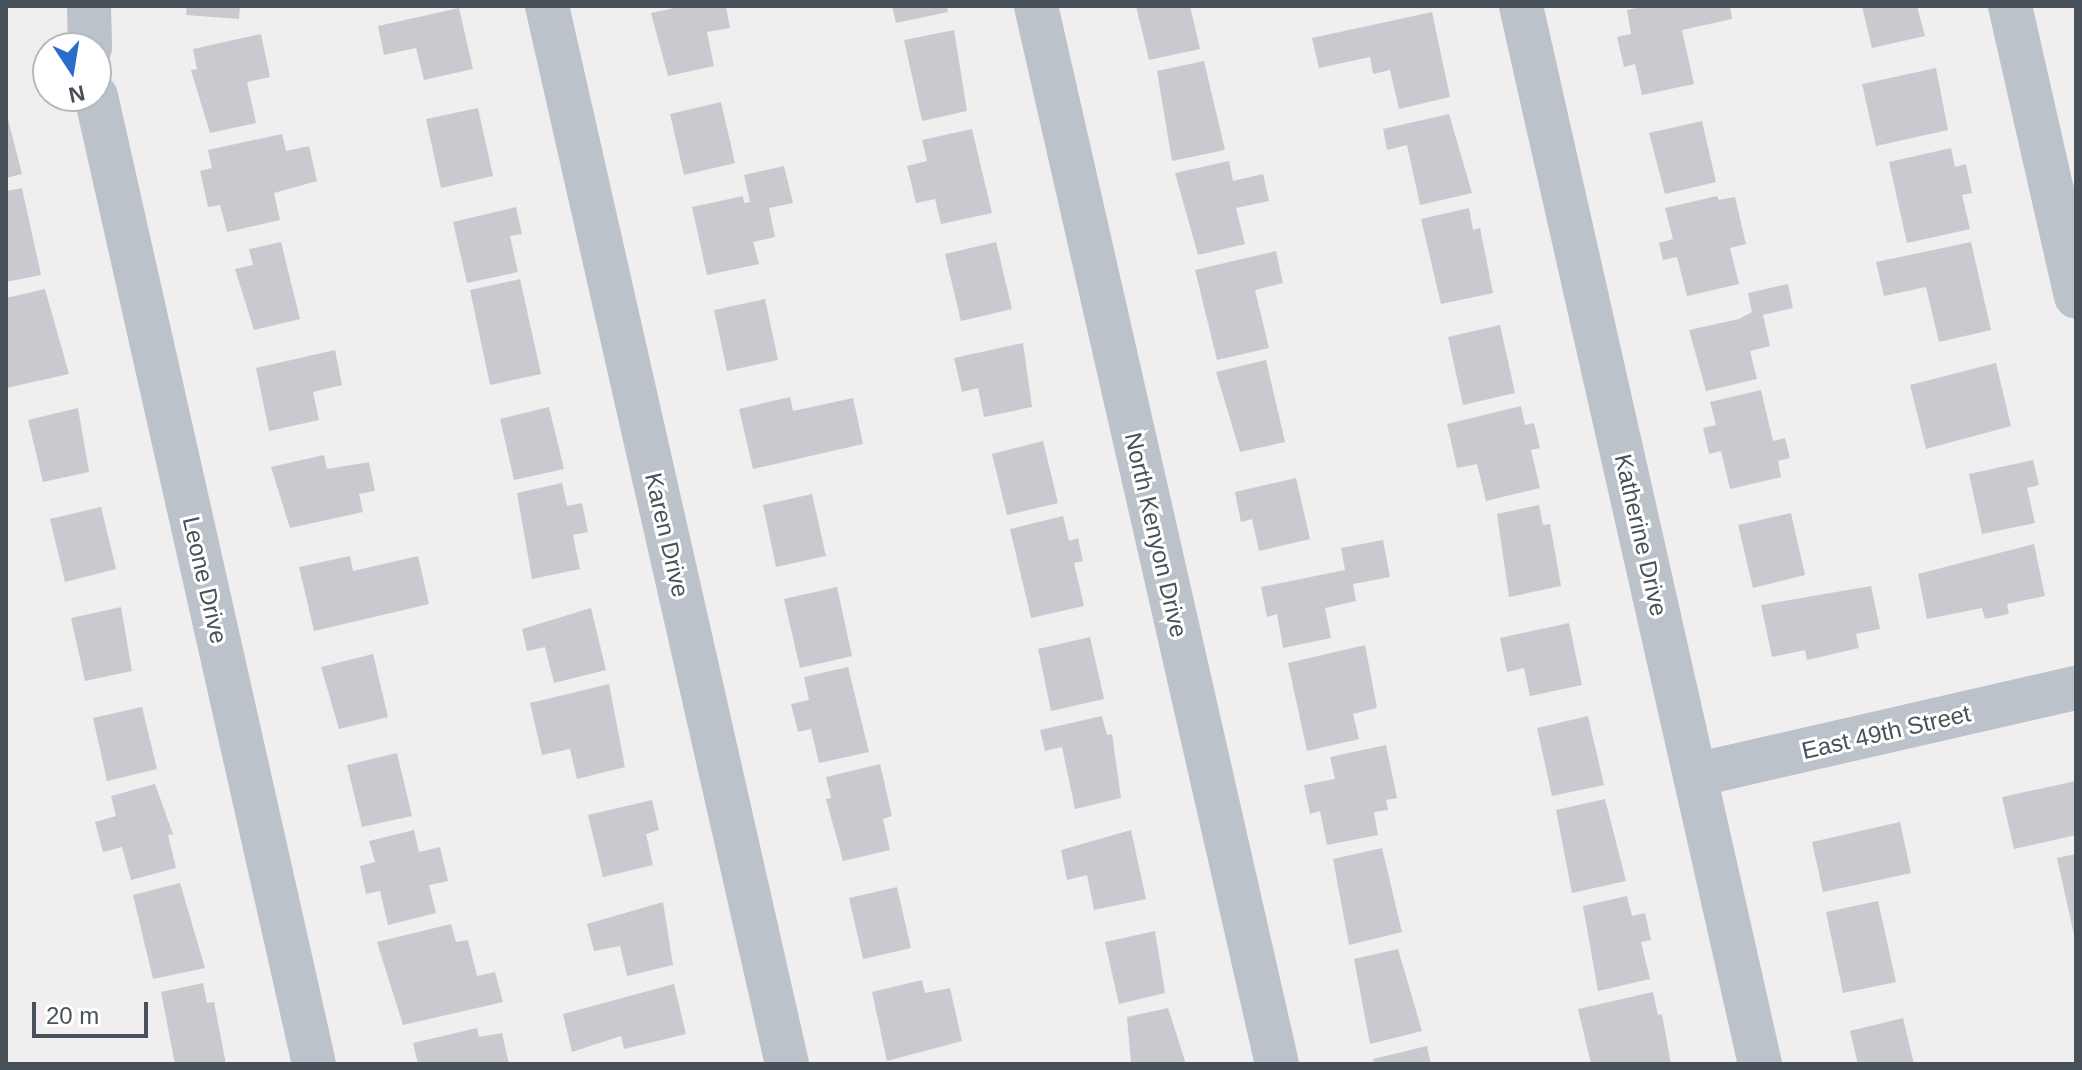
<!DOCTYPE html>
<style>
body{margin:0}
#map{position:relative;width:2082px;height:1070px;overflow:hidden;background:#f0eeee;font-family:Arial,sans-serif}
div>[style]{position:absolute}
.building>*{inset:0;background:#c9cad0}
.minor>*{height:44px;margin:-22px;padding:0 22px;transform-origin:22px;border-radius:22px;background:#bbc2c9}
span{translate:-50% -50%;white-space:nowrap;text-align:center;line-height:1.15;-webkit-text-stroke:6px #fff;paint-order:stroke}
.street-label{font-size:24px;color:#485059}
.frame{position:absolute;inset:0;border:8px solid #485059;pointer-events:none}
.north{position:absolute;left:32px;top:32px;width:80px;height:80px;box-sizing:border-box;background:#fff;border:2px solid #b6b9bd;border-radius:50%;rotate:168deg;font-size:22px;font-weight:700;line-height:32px;text-align:center;color:#485059}
.north::after{content:'';display:block;margin:auto;width:28px;height:36px;background:#2c6dcc;clip-path:polygon(50% 0,100% 100%,50% 72%,0 100%)}
.scale{position:absolute;left:32px;top:1002px;width:116px;height:36px;box-sizing:border-box;border:4px solid #485059;border-top:0;padding-left:10px;font-size:24px;line-height:28px;white-space:nowrap;color:#485059;-webkit-text-stroke:6px #fff;paint-order:stroke}
</style>
<div id="map">
<div class="building">
<i style="clip-path:polygon(187px 6px,240px 6px,239px 19px,186px 15px)"></i>
<i style="clip-path:polygon(684px 6px,726px 6px,730px 28px,707px 32px,714px 66px,668px 76px,651px 13px)"></i>
<i style="clip-path:polygon(892px 6px,947px 6px,948px 12px,896px 23px)"></i>
<i style="clip-path:polygon(1136px 6px,1190px 6px,1200px 49px,1149px 60px)"></i>
<i style="clip-path:polygon(1646px 6px,1730px 6px,1732px 19px,1682px 30px,1694px 84px,1642px 95px,1635px 64px,1624px 67px,1617px 37px,1631px 34px,1627px 10px)"></i>
<i style="clip-path:polygon(1862px 6px,1917px 6px,1925px 36px,1872px 48px)"></i>
<i style="clip-path:polygon(459px 8px,473px 69px,424px 80px,416px 48px,384px 55px,378px 26px)"></i>
<i style="clip-path:polygon(1432px 12px,1450px 97px,1399px 109px,1390px 70px,1373px 74px,1370px 57px,1319px 68px,1312px 38px)"></i>
<i style="clip-path:polygon(954px 30px,967px 111px,922px 121px,904px 40px)"></i>
<i style="clip-path:polygon(261px 34px,270px 77px,247px 82px,256px 123px,210px 133px,191px 70px,197px 69px,193px 49px)"></i>
<i style="clip-path:polygon(1204px 61px,1225px 150px,1172px 161px,1157px 71px)"></i>
<i style="clip-path:polygon(1936px 68px,1948px 130px,1876px 146px,1862px 84px)"></i>
<i style="clip-path:polygon(721px 102px,735px 163px,684px 175px,670px 114px)"></i>
<i style="clip-path:polygon(478px 108px,493px 176px,441px 188px,426px 119px)"></i>
<i style="clip-path:polygon(6px 111px,22px 174px,6px 178px)"></i>
<i style="clip-path:polygon(1449px 114px,1472px 193px,1420px 205px,1407px 145px,1387px 150px,1383px 129px)"></i>
<i style="clip-path:polygon(1702px 121px,1716px 182px,1665px 194px,1649px 133px)"></i>
<i style="clip-path:polygon(972px 129px,992px 213px,941px 224px,935px 199px,916px 203px,907px 166px,927px 161px,922px 140px)"></i>
<i style="clip-path:polygon(282px 134px,286px 151px,309px 146px,317px 181px,274px 193px,280px 220px,227px 232px,220px 205px,208px 207px,200px 171px,212px 168px,208px 150px)"></i>
<i style="clip-path:polygon(1951px 148px,1955px 167px,1966px 164px,1972px 193px,1962px 195px,1970px 229px,1907px 243px,1889px 162px)"></i>
<i style="clip-path:polygon(1229px 161px,1233px 181px,1263px 174px,1269px 201px,1236px 208px,1245px 244px,1198px 255px,1175px 173px)"></i>
<i style="clip-path:polygon(784px 166px,793px 203px,769px 208px,775px 237px,753px 242px,759px 264px,707px 275px,692px 207px,743px 196px,744px 203px,750px 202px,744px 175px)"></i>
<i style="clip-path:polygon(22px 188px,41px 275px,6px 282px,6px 191px)"></i>
<i style="clip-path:polygon(1717px 196px,1719px 200px,1735px 197px,1746px 244px,1730px 248px,1739px 284px,1687px 296px,1677px 257px,1663px 260px,1659px 243px,1673px 239px,1665px 208px)"></i>
<i style="clip-path:polygon(516px 207px,522px 234px,510px 236px,518px 272px,467px 283px,453px 222px)"></i>
<i style="clip-path:polygon(1469px 208px,1473px 230px,1480px 228px,1493px 293px,1441px 304px,1421px 219px)"></i>
<i style="clip-path:polygon(281px 242px,300px 319px,254px 330px,235px 269px,253px 265px,249px 249px)"></i>
<i style="clip-path:polygon(996px 242px,1012px 309px,961px 321px,945px 254px)"></i>
<i style="clip-path:polygon(1971px 242px,1991px 330px,1939px 342px,1926px 287px,1884px 296px,1876px 262px)"></i>
<i style="clip-path:polygon(1276px 251px,1283px 283px,1255px 290px,1269px 348px,1217px 360px,1195px 270px)"></i>
<i style="clip-path:polygon(520px 279px,541px 374px,490px 385px,470px 290px)"></i>
<i style="clip-path:polygon(1788px 284px,1793px 308px,1763px 315px,1770px 346px,1750px 351px,1757px 379px,1706px 391px,1689px 330px,1739px 319px,1752px 312px,1748px 293px)"></i>
<i style="clip-path:polygon(45px 289px,69px 374px,6px 388px,6px 298px)"></i>
<i style="clip-path:polygon(765px 299px,778px 360px,727px 371px,714px 310px)"></i>
<i style="clip-path:polygon(1500px 325px,1515px 393px,1463px 405px,1448px 337px)"></i>
<i style="clip-path:polygon(1023px 343px,1032px 407px,984px 417px,978px 388px,962px 392px,954px 358px)"></i>
<i style="clip-path:polygon(335px 350px,342px 385px,313px 392px,319px 420px,269px 431px,256px 368px)"></i>
<i style="clip-path:polygon(1266px 360px,1285px 442px,1240px 452px,1216px 372px)"></i>
<i style="clip-path:polygon(1996px 363px,2011px 426px,1926px 449px,1910px 385px)"></i>
<i style="clip-path:polygon(1761px 390px,1773px 441px,1785px 438px,1790px 458px,1778px 461px,1781px 477px,1730px 489px,1721px 451px,1709px 454px,1703px 428px,1716px 425px,1710px 402px)"></i>
<i style="clip-path:polygon(790px 397px,793px 411px,853px 398px,863px 444px,753px 469px,739px 409px)"></i>
<i style="clip-path:polygon(1521px 406px,1525px 425px,1534px 423px,1540px 448px,1531px 450px,1540px 488px,1486px 501px,1477px 464px,1457px 468px,1447px 424px)"></i>
<i style="clip-path:polygon(549px 407px,564px 469px,514px 480px,500px 419px)"></i>
<i style="clip-path:polygon(78px 408px,89px 472px,43px 482px,28px 420px)"></i>
<i style="clip-path:polygon(1043px 441px,1058px 503px,1007px 515px,992px 454px)"></i>
<i style="clip-path:polygon(324px 455px,327px 469px,369px 462px,375px 491px,359px 494px,363px 512px,290px 528px,271px 467px)"></i>
<i style="clip-path:polygon(2033px 460px,2039px 485px,2027px 488px,2035px 523px,1982px 534px,1969px 474px)"></i>
<i style="clip-path:polygon(1296px 478px,1310px 539px,1259px 551px,1252px 519px,1241px 522px,1235px 492px)"></i>
<i style="clip-path:polygon(562px 483px,567px 506px,582px 503px,588px 532px,573px 535px,580px 569px,532px 579px,517px 493px)"></i>
<i style="clip-path:polygon(812px 494px,826px 556px,776px 567px,763px 505px)"></i>
<i style="clip-path:polygon(1539px 505px,1543px 525px,1550px 524px,1561px 586px,1509px 597px,1497px 514px)"></i>
<i style="clip-path:polygon(101px 507px,116px 569px,65px 582px,50px 519px)"></i>
<i style="clip-path:polygon(1791px 513px,1805px 575px,1753px 588px,1738px 525px)"></i>
<i style="clip-path:polygon(1063px 516px,1069px 541px,1078px 538px,1083px 561px,1074px 563px,1084px 606px,1031px 618px,1010px 529px)"></i>
<i style="clip-path:polygon(1383px 540px,1390px 577px,1353px 584px,1356px 601px,1325px 608px,1331px 638px,1283px 648px,1277px 614px,1267px 617px,1261px 587px,1345px 570px,1341px 548px)"></i>
<i style="clip-path:polygon(2034px 544px,2045px 596px,2007px 604px,2009px 614px,1985px 619px,1982px 608px,1927px 619px,1918px 574px)"></i>
<i style="clip-path:polygon(350px 556px,353px 571px,418px 556px,429px 604px,314px 631px,299px 567px)"></i>
<i style="clip-path:polygon(1871px 586px,1880px 629px,1856px 634px,1859px 648px,1807px 660px,1805px 650px,1772px 657px,1761px 605px)"></i>
<i style="clip-path:polygon(837px 587px,852px 656px,800px 668px,784px 599px)"></i>
<i style="clip-path:polygon(121px 607px,132px 671px,85px 681px,71px 618px)"></i>
<i style="clip-path:polygon(591px 608px,606px 670px,554px 683px,545px 647px,527px 651px,522px 629px)"></i>
<i style="clip-path:polygon(1569px 623px,1582px 685px,1530px 696px,1524px 668px,1507px 672px,1500px 638px)"></i>
<i style="clip-path:polygon(1090px 637px,1104px 699px,1051px 711px,1038px 649px)"></i>
<i style="clip-path:polygon(1365px 645px,1377px 708px,1353px 714px,1359px 739px,1307px 751px,1288px 663px)"></i>
<i style="clip-path:polygon(373px 654px,388px 717px,339px 729px,321px 667px)"></i>
<i style="clip-path:polygon(848px 667px,869px 752px,819px 763px,811px 729px,798px 732px,791px 704px,809px 700px,804px 677px)"></i>
<i style="clip-path:polygon(609px 684px,625px 767px,577px 779px,570px 749px,542px 755px,530px 703px)"></i>
<i style="clip-path:polygon(142px 707px,157px 769px,107px 781px,93px 718px)"></i>
<i style="clip-path:polygon(1102px 716px,1107px 735px,1112px 734px,1121px 798px,1075px 809px,1062px 747px,1045px 751px,1040px 730px)"></i>
<i style="clip-path:polygon(1588px 716px,1604px 785px,1552px 796px,1537px 728px)"></i>
<i style="clip-path:polygon(1386px 745px,1397px 798px,1386px 800px,1388px 810px,1374px 812px,1378px 835px,1327px 845px,1320px 811px,1310px 814px,1304px 785px,1335px 779px,1330px 757px)"></i>
<i style="clip-path:polygon(397px 753px,412px 816px,362px 827px,347px 765px)"></i>
<i style="clip-path:polygon(880px 764px,892px 816px,883px 819px,890px 850px,843px 861px,826px 799px,831px 798px,826px 777px)"></i>
<i style="clip-path:polygon(2076px 781px,2076px 835px,2014px 849px,2002px 797px)"></i>
<i style="clip-path:polygon(155px 784px,173px 834px,168px 835px,176px 868px,131px 880px,122px 847px,103px 852px,95px 822px,116px 816px,111px 796px)"></i>
<i style="clip-path:polygon(1605px 799px,1626px 881px,1572px 893px,1556px 810px)"></i>
<i style="clip-path:polygon(652px 800px,659px 830px,646px 834px,653px 865px,603px 877px,588px 815px)"></i>
<i style="clip-path:polygon(1900px 822px,1911px 873px,1823px 892px,1812px 842px)"></i>
<i style="clip-path:polygon(414px 830px,419px 852px,440px 847px,448px 881px,429px 885px,436px 913px,388px 925px,380px 891px,366px 894px,360px 866px,375px 862px,369px 841px)"></i>
<i style="clip-path:polygon(1131px 830px,1146px 899px,1094px 910px,1087px 875px,1067px 880px,1061px 850px)"></i>
<i style="clip-path:polygon(1382px 848px,1402px 932px,1349px 945px,1333px 859px)"></i>
<i style="clip-path:polygon(2076px 854px,2076px 938px,2075px 939px,2057px 858px)"></i>
<i style="clip-path:polygon(180px 883px,205px 968px,153px 979px,133px 895px)"></i>
<i style="clip-path:polygon(897px 887px,911px 948px,863px 959px,849px 898px)"></i>
<i style="clip-path:polygon(1627px 896px,1632px 916px,1645px 913px,1651px 940px,1641px 942px,1650px 979px,1598px 991px,1583px 906px)"></i>
<i style="clip-path:polygon(1878px 901px,1896px 982px,1843px 993px,1826px 912px)"></i>
<i style="clip-path:polygon(663px 902px,673px 965px,627px 976px,620px 946px,594px 951px,587px 924px)"></i>
<i style="clip-path:polygon(451px 924px,456px 942px,468px 940px,477px 976px,495px 972px,503px 1002px,403px 1025px,377px 942px)"></i>
<i style="clip-path:polygon(1155px 931px,1165px 993px,1119px 1004px,1105px 942px)"></i>
<i style="clip-path:polygon(1398px 949px,1422px 1031px,1370px 1044px,1354px 959px)"></i>
<i style="clip-path:polygon(922px 980px,925px 993px,950px 988px,962px 1041px,887px 1061px,872px 992px)"></i>
<i style="clip-path:polygon(203px 983px,207px 1003px,214px 1002px,226px 1064px,175px 1064px,161px 992px)"></i>
<i style="clip-path:polygon(674px 984px,686px 1034px,624px 1049px,621px 1036px,572px 1052px,563px 1014px)"></i>
<i style="clip-path:polygon(1653px 992px,1658px 1015px,1662px 1014px,1671px 1064px,1591px 1064px,1578px 1009px)"></i>
<i style="clip-path:polygon(1168px 1008px,1186px 1064px,1131px 1064px,1127px 1017px)"></i>
<i style="clip-path:polygon(1903px 1018px,1914px 1064px,1858px 1064px,1850px 1031px)"></i>
<i style="clip-path:polygon(477px 1028px,479px 1037px,502px 1033px,509px 1064px,418px 1064px,413px 1043px)"></i>
<i style="clip-path:polygon(1427px 1046px,1431px 1064px,1375px 1064px,1373px 1059px)"></i>
</div>
<div class="minor">
<i style="left:89px;top:6px;width:42px;rotate:88.6deg"></i>
<i style="left:547px;top:6px;width:1085px;rotate:77.22deg"></i>
<i style="left:1036px;top:6px;width:1085px;rotate:77.17deg"></i>
<i style="left:1521px;top:6px;width:1085px;rotate:77.27deg"></i>
<i style="left:2010px;top:6px;width:298px;rotate:77.2deg"></i>
<i style="left:96px;top:96px;width:992px;rotate:77.31deg"></i>
<i style="left:1695px;top:775px;width:391px;rotate:-12.9deg"></i>
</div>
<div class="street-label">
<span style="left:667px;top:535px;rotate:77deg">Karen Drive</span>
<span style="left:1156px;top:535px;rotate:77deg">North Kenyon Drive</span>
<span style="left:1641px;top:535px;rotate:77deg">Katherine Drive</span>
<span style="left:205px;top:580px;rotate:77deg">Leone Drive</span>
<span style="left:1886px;top:732px;rotate:-13deg">East 49th Street</span>
</div>
<div class="frame"></div>
<div class="north">N</div>
<div class="scale">20 m</div>
</div>
